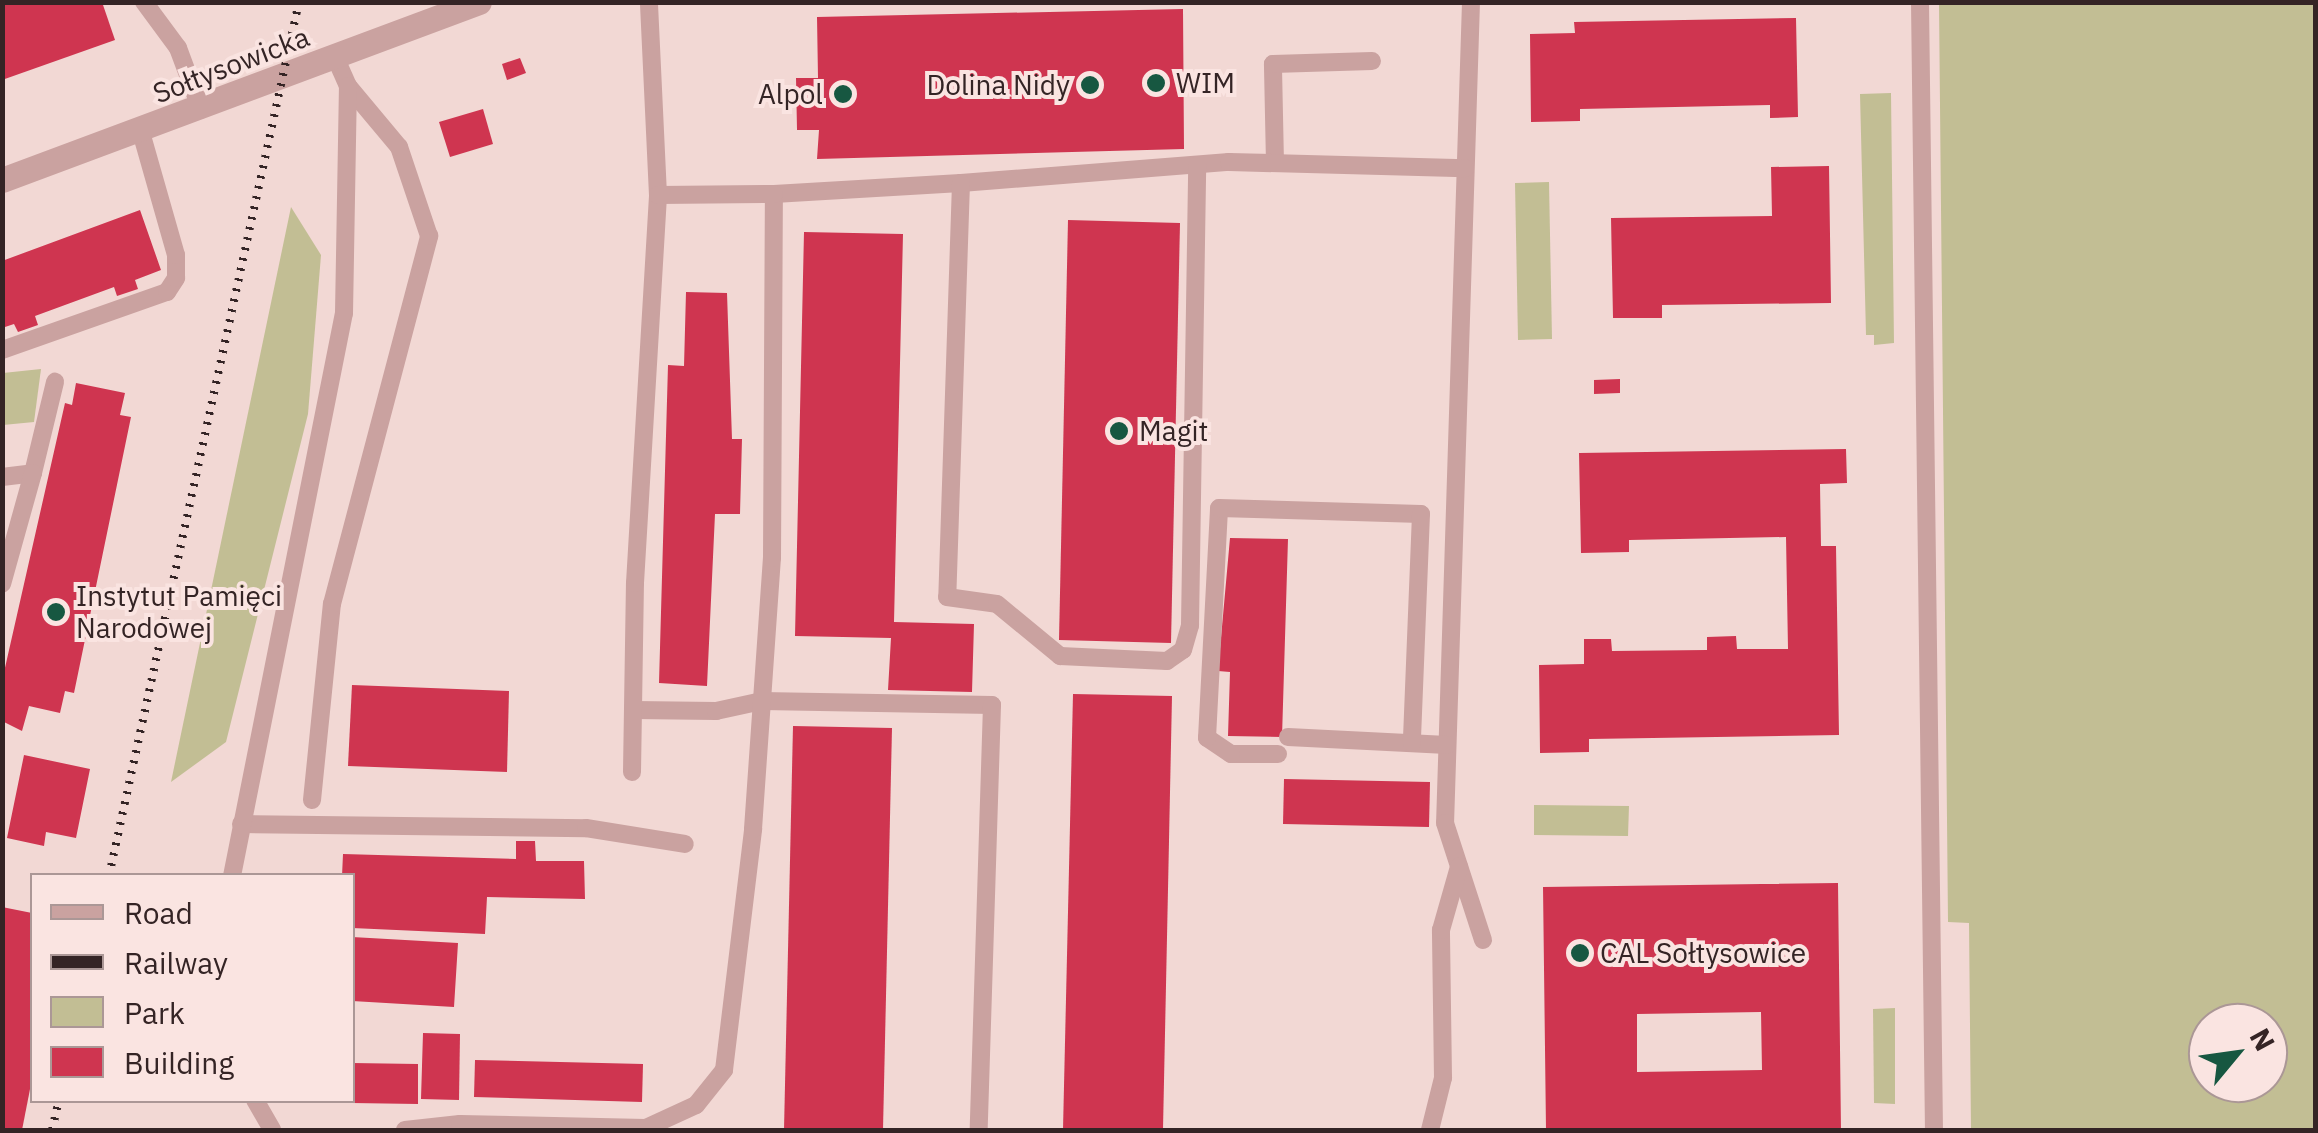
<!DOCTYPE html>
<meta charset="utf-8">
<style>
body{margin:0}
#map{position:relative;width:2318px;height:1133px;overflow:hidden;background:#f2d8d4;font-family:"IBM Plex Sans",sans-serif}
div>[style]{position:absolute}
.green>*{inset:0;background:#c2be94}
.building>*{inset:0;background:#cf3550}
.service>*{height:18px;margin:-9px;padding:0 9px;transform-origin:9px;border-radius:9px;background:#caa2a0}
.tertiary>*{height:25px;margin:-12.5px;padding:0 12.5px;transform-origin:12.5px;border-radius:12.5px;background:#caa2a0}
.rail>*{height:8px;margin-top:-4px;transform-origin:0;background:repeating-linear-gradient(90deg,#342425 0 2.5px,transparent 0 10.5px)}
.dots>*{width:28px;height:28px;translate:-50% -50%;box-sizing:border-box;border:5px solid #fae4e1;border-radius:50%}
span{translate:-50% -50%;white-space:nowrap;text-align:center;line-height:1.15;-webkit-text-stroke:8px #fae4e1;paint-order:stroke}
.street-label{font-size:28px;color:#342425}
.poi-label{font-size:28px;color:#342425}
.left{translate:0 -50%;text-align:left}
.right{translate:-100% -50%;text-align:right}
.frame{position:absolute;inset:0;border:5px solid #342425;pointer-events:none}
.legend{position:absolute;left:30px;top:873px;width:325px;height:230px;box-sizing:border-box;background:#fae4e1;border:2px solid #ab9796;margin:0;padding:12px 18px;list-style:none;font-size:30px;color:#342425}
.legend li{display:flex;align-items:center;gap:20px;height:50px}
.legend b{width:50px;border:2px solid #ab9796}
.north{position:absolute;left:2188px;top:1003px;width:100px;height:100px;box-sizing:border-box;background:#fae4e1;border:2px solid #ab9796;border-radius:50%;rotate:61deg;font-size:28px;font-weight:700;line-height:40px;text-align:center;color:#342425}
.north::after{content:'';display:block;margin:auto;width:35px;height:45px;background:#175741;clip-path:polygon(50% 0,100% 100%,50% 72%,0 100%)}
</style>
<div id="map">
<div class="green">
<i style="clip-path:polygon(evenodd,1939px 3px,2315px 3px,2315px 1130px,1971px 1130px,1969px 923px,1948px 922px,1939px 3px,2268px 1023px,2268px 1083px,2208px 1083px,2208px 1023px,2268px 1023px)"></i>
<i style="clip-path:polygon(1891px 93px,1894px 343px,1874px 345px,1874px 335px,1866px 335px,1860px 94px)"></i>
<i style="clip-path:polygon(1549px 182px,1552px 339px,1518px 340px,1515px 183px)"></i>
<i style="clip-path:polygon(291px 207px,321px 255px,308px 414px,226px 742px,171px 782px)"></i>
<i style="clip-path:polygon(41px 369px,34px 422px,3px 425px,3px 373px)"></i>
<i style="clip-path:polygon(1534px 805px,1629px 806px,1628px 836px,1534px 835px)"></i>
<i style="clip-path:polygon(1895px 1008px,1895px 1104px,1874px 1103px,1873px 1009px)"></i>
</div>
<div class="building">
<i style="clip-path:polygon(2px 2px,102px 2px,115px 40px,2px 80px)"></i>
<i style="clip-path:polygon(1183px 9px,1184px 149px,817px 159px,819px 130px,797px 130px,796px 78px,818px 78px,817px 17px)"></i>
<i style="clip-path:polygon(1796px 18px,1798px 117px,1770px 118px,1770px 105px,1580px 109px,1580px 121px,1531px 122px,1530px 34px,1575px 33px,1574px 22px)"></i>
<i style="clip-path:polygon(520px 58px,526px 73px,507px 80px,502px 64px)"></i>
<i style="clip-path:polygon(483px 109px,493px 144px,450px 157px,439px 122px)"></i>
<i style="clip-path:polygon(1829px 166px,1831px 303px,1662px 305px,1662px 318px,1613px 318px,1611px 218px,1772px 216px,1771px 167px)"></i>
<i style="clip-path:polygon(140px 210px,161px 270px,135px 280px,138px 289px,117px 296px,114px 287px,35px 316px,38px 325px,18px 332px,14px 324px,2px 328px,2px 261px)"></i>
<i style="clip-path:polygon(1068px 220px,1180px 223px,1171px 643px,1059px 640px)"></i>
<i style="clip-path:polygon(804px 232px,903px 234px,894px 622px,974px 624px,972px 692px,888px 690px,891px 638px,795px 636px)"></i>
<i style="clip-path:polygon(686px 292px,727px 293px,732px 439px,742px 439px,740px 514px,715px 514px,707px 686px,659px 683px,668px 365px,684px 366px)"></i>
<i style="clip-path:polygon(1620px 379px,1620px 393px,1594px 394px,1594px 380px)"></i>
<i style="clip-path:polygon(76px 383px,125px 393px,120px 415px,131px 417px,74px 693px,65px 691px,60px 713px,29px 706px,22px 731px,2px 721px,2px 681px,65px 403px,72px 405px)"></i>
<i style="clip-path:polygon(1846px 449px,1847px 483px,1820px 484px,1821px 546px,1836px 546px,1839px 735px,1589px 739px,1589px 752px,1540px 753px,1539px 665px,1584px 664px,1584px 639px,1611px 639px,1612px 651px,1707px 650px,1707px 637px,1736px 636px,1737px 649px,1788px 649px,1786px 537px,1629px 540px,1629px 552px,1581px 553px,1579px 453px)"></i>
<i style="clip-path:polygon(1230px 538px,1288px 539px,1282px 737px,1228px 736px,1230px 672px,1218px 671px)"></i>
<i style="clip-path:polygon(352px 685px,509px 691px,507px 772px,348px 766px)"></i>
<i style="clip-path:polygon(1073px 694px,1172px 696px,1163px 1130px,1063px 1130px)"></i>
<i style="clip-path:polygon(793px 726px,892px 728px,883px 1130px,784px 1130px)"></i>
<i style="clip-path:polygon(24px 755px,90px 769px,76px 838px,46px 832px,44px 846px,7px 838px)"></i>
<i style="clip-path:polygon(1284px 779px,1430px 782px,1429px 827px,1283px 824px)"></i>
<i style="clip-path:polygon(516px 841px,535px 841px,536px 861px,584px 861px,585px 899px,487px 897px,485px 934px,352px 928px,352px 876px,342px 876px,343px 854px,516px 859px)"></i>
<i style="clip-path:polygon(evenodd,1838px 883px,1841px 1130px,1546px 1130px,1543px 887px,1838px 883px,1761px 1012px,1762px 1070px,1637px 1072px,1637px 1014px,1761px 1012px)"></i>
<i style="clip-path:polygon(2px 907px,32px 913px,32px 1079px,22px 1130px,2px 1130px)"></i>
<i style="clip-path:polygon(352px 937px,458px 943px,454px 1007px,352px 1001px)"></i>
<i style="clip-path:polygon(423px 1033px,460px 1034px,459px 1100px,421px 1099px)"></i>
<i style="clip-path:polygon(475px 1060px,643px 1064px,642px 1102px,474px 1097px)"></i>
<i style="clip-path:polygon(352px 1063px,418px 1064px,418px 1104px,352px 1103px)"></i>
</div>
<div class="service">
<i style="left:144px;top:2px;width:57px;rotate:53.5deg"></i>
<i style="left:178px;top:48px;width:66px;rotate:69.6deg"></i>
<i style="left:1471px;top:2px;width:821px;rotate:91.81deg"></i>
<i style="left:1445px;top:823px;width:123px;rotate:72deg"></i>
<i style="left:1920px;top:2px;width:1128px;rotate:89.29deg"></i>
<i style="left:1275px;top:163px;width:99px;rotate:-91.2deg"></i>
<i style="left:1273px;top:64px;width:99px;rotate:-1.7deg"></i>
<i style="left:961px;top:183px;width:269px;rotate:-4.5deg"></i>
<i style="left:1229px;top:162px;width:236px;rotate:1.5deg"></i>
<i style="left:774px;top:194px;width:187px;rotate:-3.4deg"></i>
<i style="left:961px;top:183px;width:414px;rotate:91.9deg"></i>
<i style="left:947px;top:597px;width:50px;rotate:8deg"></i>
<i style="left:997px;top:604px;width:82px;rotate:39.5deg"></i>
<i style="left:1060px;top:656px;width:107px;rotate:2.7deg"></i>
<i style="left:1167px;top:661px;width:19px;rotate:-35deg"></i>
<i style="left:1183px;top:650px;width:26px;rotate:-74deg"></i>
<i style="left:1190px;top:625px;width:460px;rotate:-89.1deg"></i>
<i style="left:2px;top:350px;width:175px;rotate:-19.4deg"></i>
<i style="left:167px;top:292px;width:17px;rotate:-57deg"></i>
<i style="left:176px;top:278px;width:23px;rotate:-90deg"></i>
<i style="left:176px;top:255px;width:128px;rotate:-105.9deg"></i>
<i style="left:33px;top:473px;width:94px;rotate:-76.4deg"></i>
<i style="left:2px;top:477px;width:31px;rotate:-7deg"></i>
<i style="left:33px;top:473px;width:115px;rotate:105.6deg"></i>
<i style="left:634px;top:710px;width:82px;rotate:0.7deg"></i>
<i style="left:716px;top:711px;width:47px;rotate:-12.3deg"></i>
<i style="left:762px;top:701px;width:230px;rotate:1deg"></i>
<i style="left:992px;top:705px;width:425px;rotate:91.8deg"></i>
<i style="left:1288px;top:737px;width:159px;rotate:2.9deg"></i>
<i style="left:1278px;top:754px;width:47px;rotate:180deg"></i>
<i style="left:1231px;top:754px;width:29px;rotate:-146deg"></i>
<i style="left:1207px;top:738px;width:230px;rotate:-87deg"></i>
<i style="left:1219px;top:508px;width:202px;rotate:1.7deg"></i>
<i style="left:1421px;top:514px;width:229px;rotate:92.3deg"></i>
<i style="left:632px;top:772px;width:189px;rotate:-89.1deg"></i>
<i style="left:635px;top:583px;width:389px;rotate:-86.6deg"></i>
<i style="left:658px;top:195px;width:193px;rotate:-92.7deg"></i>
<i style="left:312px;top:800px;width:197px;rotate:-84.2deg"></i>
<i style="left:332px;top:604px;width:381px;rotate:-75.2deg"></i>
<i style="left:429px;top:236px;width:94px;rotate:-108.6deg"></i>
<i style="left:399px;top:147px;width:80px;rotate:-129.9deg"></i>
<i style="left:348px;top:86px;width:32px;rotate:-114deg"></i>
<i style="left:241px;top:824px;width:345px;rotate:0.7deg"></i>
<i style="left:586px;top:828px;width:100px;rotate:9.2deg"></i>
<i style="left:232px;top:876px;width:574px;rotate:-78.75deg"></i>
<i style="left:344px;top:313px;width:227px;rotate:-89deg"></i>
<i style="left:255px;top:1100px;width:34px;rotate:60deg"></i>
<i style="left:405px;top:1130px;width:55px;rotate:-6.2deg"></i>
<i style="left:460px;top:1124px;width:186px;rotate:1.2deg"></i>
<i style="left:646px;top:1128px;width:55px;rotate:-24.7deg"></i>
<i style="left:696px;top:1105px;width:45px;rotate:-51.3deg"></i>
<i style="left:724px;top:1070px;width:243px;rotate:-83.1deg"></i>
<i style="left:753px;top:829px;width:272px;rotate:-86deg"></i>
<i style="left:772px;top:558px;width:364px;rotate:-89.7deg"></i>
<i style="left:774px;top:194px;width:116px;rotate:179.5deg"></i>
<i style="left:1430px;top:1130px;width:54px;rotate:-76deg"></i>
<i style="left:1443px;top:1078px;width:148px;rotate:-90.8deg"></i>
<i style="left:1441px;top:930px;width:66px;rotate:-74.1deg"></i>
</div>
<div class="tertiary">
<i style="left:2px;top:180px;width:509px;rotate:-20.46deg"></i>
</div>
<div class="rail">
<i style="left:109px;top:876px;width:894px;rotate:-77.74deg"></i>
<i style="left:52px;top:1130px;width:31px;rotate:-77deg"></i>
</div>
<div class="dots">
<i style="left:1156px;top:83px;background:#175741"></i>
<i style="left:1090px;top:85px;background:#175741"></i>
<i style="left:843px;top:94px;background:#175741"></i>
<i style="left:1119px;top:431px;background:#175741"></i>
<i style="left:56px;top:612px;background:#175741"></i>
<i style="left:1580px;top:953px;background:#175741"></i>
</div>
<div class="street-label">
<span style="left:231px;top:65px;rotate:-21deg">Sołtysowicka</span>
</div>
<div class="poi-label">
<span class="left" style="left:1176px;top:83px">WIM</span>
<span class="right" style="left:1070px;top:85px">Dolina Nidy</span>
<span class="right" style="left:823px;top:94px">Alpol</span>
<span class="left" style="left:1139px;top:431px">Magit</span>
<span class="left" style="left:76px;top:612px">Instytut Pamięci<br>Narodowej</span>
<span class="left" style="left:1600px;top:953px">CAL Sołtysowice</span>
</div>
<div class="frame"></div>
<ul class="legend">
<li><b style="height:12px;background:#caa2a0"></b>Road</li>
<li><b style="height:12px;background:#342425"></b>Railway</li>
<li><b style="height:28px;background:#c2be94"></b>Park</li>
<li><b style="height:28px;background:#cf3550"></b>Building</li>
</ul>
<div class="north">N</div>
</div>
